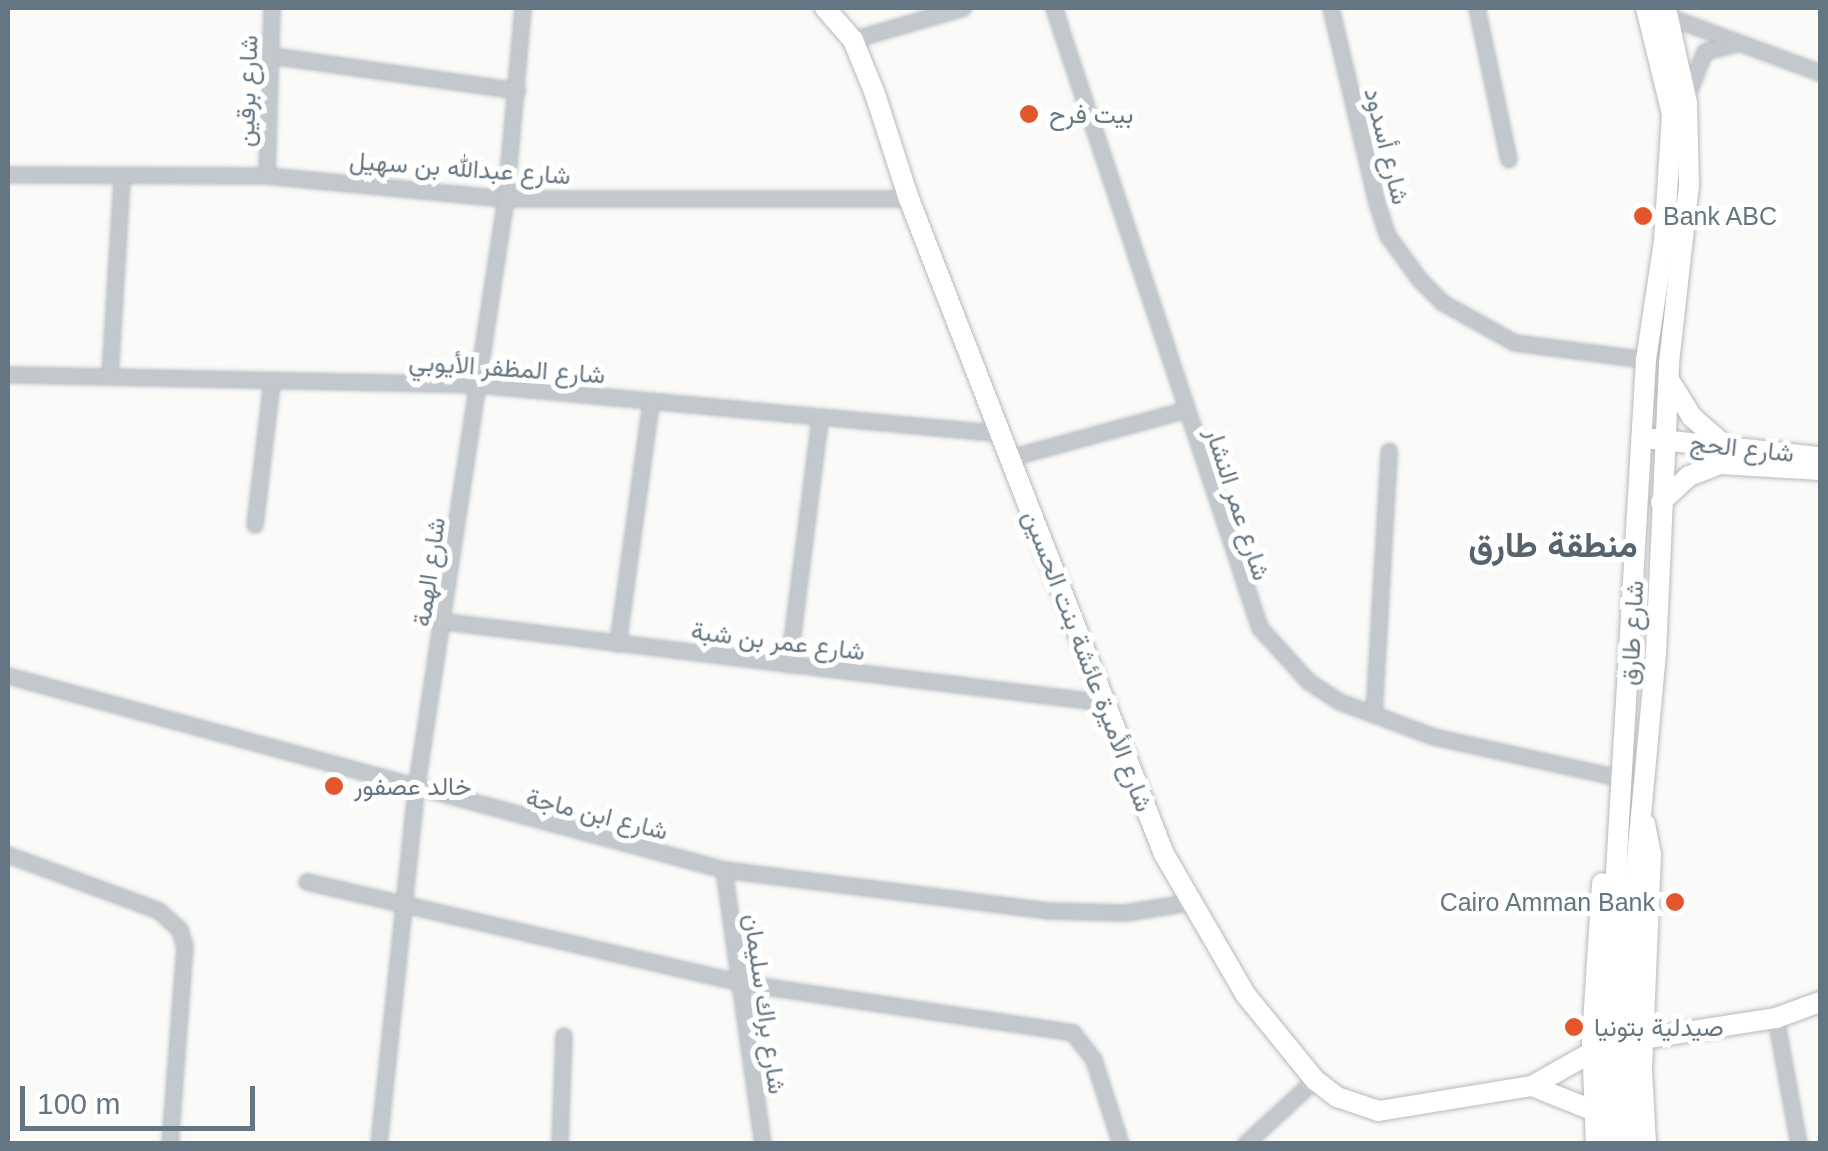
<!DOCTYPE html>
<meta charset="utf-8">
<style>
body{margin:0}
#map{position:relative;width:1828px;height:1151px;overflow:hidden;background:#fafaf8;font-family:Arial,Vazirmatn,sans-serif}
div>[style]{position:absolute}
.roads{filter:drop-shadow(0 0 2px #b3babf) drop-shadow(0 0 2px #b3babf)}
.street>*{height:14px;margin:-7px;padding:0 7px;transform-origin:7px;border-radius:7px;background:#c3c8cc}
.secondary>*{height:20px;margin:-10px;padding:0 10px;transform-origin:10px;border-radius:10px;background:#fff}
.dots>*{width:28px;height:28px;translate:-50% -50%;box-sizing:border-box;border:5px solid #fff;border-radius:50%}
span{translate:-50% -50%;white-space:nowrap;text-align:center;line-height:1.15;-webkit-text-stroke:10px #fff;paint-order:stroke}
.street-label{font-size:25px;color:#657683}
.poi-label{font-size:25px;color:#657683}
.left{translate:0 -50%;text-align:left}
.right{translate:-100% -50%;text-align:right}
.district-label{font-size:35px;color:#57646e;font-weight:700}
.frame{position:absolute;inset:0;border:10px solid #657683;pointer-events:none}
.scale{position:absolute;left:20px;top:1086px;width:235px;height:45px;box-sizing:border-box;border:5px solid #657683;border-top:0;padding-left:12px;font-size:30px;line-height:35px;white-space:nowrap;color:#657683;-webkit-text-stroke:8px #fff;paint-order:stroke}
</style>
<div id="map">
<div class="roads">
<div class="street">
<i style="left:1054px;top:8px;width:653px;rotate:71.62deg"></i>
<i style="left:1260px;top:628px;width:73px;rotate:47.8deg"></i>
<i style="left:1309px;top:682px;width:37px;rotate:33deg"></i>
<i style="left:1340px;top:702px;width:100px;rotate:20.4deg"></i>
<i style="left:1434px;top:737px;width:195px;rotate:12.5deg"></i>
<i style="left:1331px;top:8px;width:200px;rotate:76.7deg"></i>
<i style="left:1377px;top:203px;width:35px;rotate:72deg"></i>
<i style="left:1388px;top:236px;width:54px;rotate:54deg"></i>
<i style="left:1420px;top:280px;width:33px;rotate:45deg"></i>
<i style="left:1443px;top:303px;width:82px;rotate:29.1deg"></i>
<i style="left:1515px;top:343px;width:132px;rotate:7.4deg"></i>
<i style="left:1477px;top:8px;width:155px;rotate:78.1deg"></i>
<i style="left:1669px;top:17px;width:161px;rotate:20.3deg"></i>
<i style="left:853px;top:40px;width:115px;rotate:-16.2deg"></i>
<i style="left:272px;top:56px;width:248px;rotate:8.1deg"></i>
<i style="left:1689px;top:92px;width:43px;rotate:-68.2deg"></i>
<i style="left:1705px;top:52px;width:30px;rotate:-14deg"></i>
<i style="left:8px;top:175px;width:259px;rotate:0.2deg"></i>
<i style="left:267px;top:176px;width:240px;rotate:5.5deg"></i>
<i style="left:506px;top:199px;width:403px"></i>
<i style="left:267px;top:176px;width:168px;rotate:-88.3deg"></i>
<i style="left:8px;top:375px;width:470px;rotate:1.2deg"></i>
<i style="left:478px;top:385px;width:526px;rotate:5.34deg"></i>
<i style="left:110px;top:376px;width:197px;rotate:-86.5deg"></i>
<i style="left:1011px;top:458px;width:178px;rotate:-15.3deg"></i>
<i style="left:255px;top:525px;width:144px;rotate:-83.2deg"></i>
<i style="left:446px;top:622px;width:664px;rotate:7.01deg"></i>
<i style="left:618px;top:644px;width:244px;rotate:-82.2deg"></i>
<i style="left:789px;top:665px;width:248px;rotate:-82.8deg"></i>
<i style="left:8px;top:676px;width:742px;rotate:15.16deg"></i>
<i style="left:724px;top:870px;width:326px;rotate:7.2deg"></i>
<i style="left:1047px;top:911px;width:78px;rotate:1.5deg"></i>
<i style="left:1125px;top:913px;width:64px;rotate:-9deg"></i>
<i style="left:1374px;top:715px;width:264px;rotate:-86.7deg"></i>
<i style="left:8px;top:855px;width:161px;rotate:20.3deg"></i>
<i style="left:159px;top:911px;width:28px;rotate:42deg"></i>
<i style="left:180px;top:930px;width:17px;rotate:73deg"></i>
<i style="left:185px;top:946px;width:199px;rotate:94.3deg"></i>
<i style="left:724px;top:870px;width:277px;rotate:81.9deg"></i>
<i style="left:307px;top:882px;width:445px;rotate:13.1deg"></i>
<i style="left:740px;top:983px;width:337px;rotate:8.5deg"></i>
<i style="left:1073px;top:1033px;width:34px;rotate:52deg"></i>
<i style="left:1094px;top:1060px;width:88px;rotate:72.2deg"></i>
<i style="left:1776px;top:1018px;width:128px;rotate:79.7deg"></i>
<i style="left:379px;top:1144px;width:355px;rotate:-84deg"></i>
<i style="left:416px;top:791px;width:599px;rotate:-81.36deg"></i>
<i style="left:506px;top:199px;width:192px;rotate:-84.9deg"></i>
<i style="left:560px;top:1144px;width:108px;rotate:-87.9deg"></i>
<i style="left:1246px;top:1144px;width:94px;rotate:-42.8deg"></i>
</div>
<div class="secondary">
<i style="left:825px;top:8px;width:43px;rotate:48.8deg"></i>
<i style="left:853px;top:40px;width:58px;rotate:67.8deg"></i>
<i style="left:875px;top:94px;width:110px;rotate:72.1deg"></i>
<i style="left:909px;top:199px;width:703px;rotate:68.73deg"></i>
<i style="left:1164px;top:854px;width:162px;rotate:59.9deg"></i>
<i style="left:1245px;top:994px;width:111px;rotate:50.9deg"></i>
<i style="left:1315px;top:1080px;width:28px;rotate:38deg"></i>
<i style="left:1337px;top:1097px;width:44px;rotate:18.4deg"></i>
<i style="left:1379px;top:1111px;width:155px;rotate:-9.3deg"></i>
<i style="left:1532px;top:1086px;width:69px;rotate:-29.5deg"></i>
<i style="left:1669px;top:380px;width:44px;rotate:58.1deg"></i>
<i style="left:1692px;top:417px;width:43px;rotate:41.2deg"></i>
<i style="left:1653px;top:439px;width:168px;rotate:6.2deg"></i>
<i style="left:1661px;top:502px;width:38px;rotate:-43deg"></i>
<i style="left:1689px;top:476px;width:33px;rotate:-21deg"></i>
<i style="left:1720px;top:464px;width:100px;rotate:3.4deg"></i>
<i style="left:1645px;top:824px;width:32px;rotate:79deg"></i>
<i style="left:1651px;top:855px;width:215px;rotate:92.4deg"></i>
<i style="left:1642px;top:1070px;width:74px;rotate:86.9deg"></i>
<i style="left:1642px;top:1039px;width:136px;rotate:-8.9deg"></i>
<i style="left:1776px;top:1018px;width:47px;rotate:-20deg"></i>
<i style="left:1532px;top:1086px;width:65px;rotate:21.8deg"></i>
<i style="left:1596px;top:1144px;width:105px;rotate:-92.2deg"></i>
<i style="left:1592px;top:1039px;width:156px;rotate:-86.3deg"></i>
<i style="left:1612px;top:1144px;width:107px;rotate:-91.6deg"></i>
<i style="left:1609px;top:1037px;width:165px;rotate:-87.6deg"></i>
<i style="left:1616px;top:872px;width:513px;rotate:-86.65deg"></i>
<i style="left:1646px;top:360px;width:120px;rotate:-81.4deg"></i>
<i style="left:1664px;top:241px;width:127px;rotate:-86.4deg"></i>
<i style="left:1672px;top:114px;width:109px;rotate:-103.8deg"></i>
<i style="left:1627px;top:1144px;width:189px;rotate:-89.7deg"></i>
<i style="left:1628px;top:955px;width:303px;rotate:-84.7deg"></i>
<i style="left:1656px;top:653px;width:290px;rotate:-87.4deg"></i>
<i style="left:1669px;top:363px;width:179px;rotate:-83.6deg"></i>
<i style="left:1689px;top:185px;width:82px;rotate:-91.4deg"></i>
<i style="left:1687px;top:103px;width:97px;rotate:-102.5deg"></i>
</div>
</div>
<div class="dots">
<i style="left:1029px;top:114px;background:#e4572e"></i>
<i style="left:1643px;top:216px;background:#e4572e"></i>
<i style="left:334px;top:786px;background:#e4572e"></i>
<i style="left:1675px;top:902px;background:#e4572e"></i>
<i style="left:1574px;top:1027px;background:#e4572e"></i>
</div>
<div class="street-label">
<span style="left:247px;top:91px;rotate:-88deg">شارع برقين</span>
<span style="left:1387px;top:146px;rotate:76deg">شارع أسدود</span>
<span style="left:460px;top:168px;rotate:4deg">شارع عبدالله بن سهيل</span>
<span style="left:507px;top:368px;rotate:4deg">شارع المظفر الأيوبي</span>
<span style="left:1742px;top:448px;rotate:6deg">شارع الحج</span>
<span style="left:1238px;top:504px;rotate:72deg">شارع عمر النشار</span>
<span style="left:429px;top:572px;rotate:-82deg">شارع الهمة</span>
<span style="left:1632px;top:633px;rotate:-87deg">شارع طارق</span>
<span style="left:778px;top:641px;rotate:7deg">شارع عمر بن شبة</span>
<span style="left:1088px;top:661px;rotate:69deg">شارع الأميرة عائشة بنت الحسين</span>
<span style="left:597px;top:814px;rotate:14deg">شارع ابن ماجة</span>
<span style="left:765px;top:1004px;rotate:82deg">شارع براك سليمان</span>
</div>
<div class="poi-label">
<span class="left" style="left:1049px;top:114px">بيت فرح</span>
<span class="left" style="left:1663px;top:216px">Bank ABC</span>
<span class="left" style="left:354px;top:786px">خالد عصفور</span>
<span class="right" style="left:1655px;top:902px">Cairo Amman Bank</span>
<span class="left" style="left:1594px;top:1027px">صيدلية بتونيا</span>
</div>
<div class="district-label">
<span style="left:1553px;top:545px">منطقة طارق</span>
</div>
<div class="frame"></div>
<div class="scale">100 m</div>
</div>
